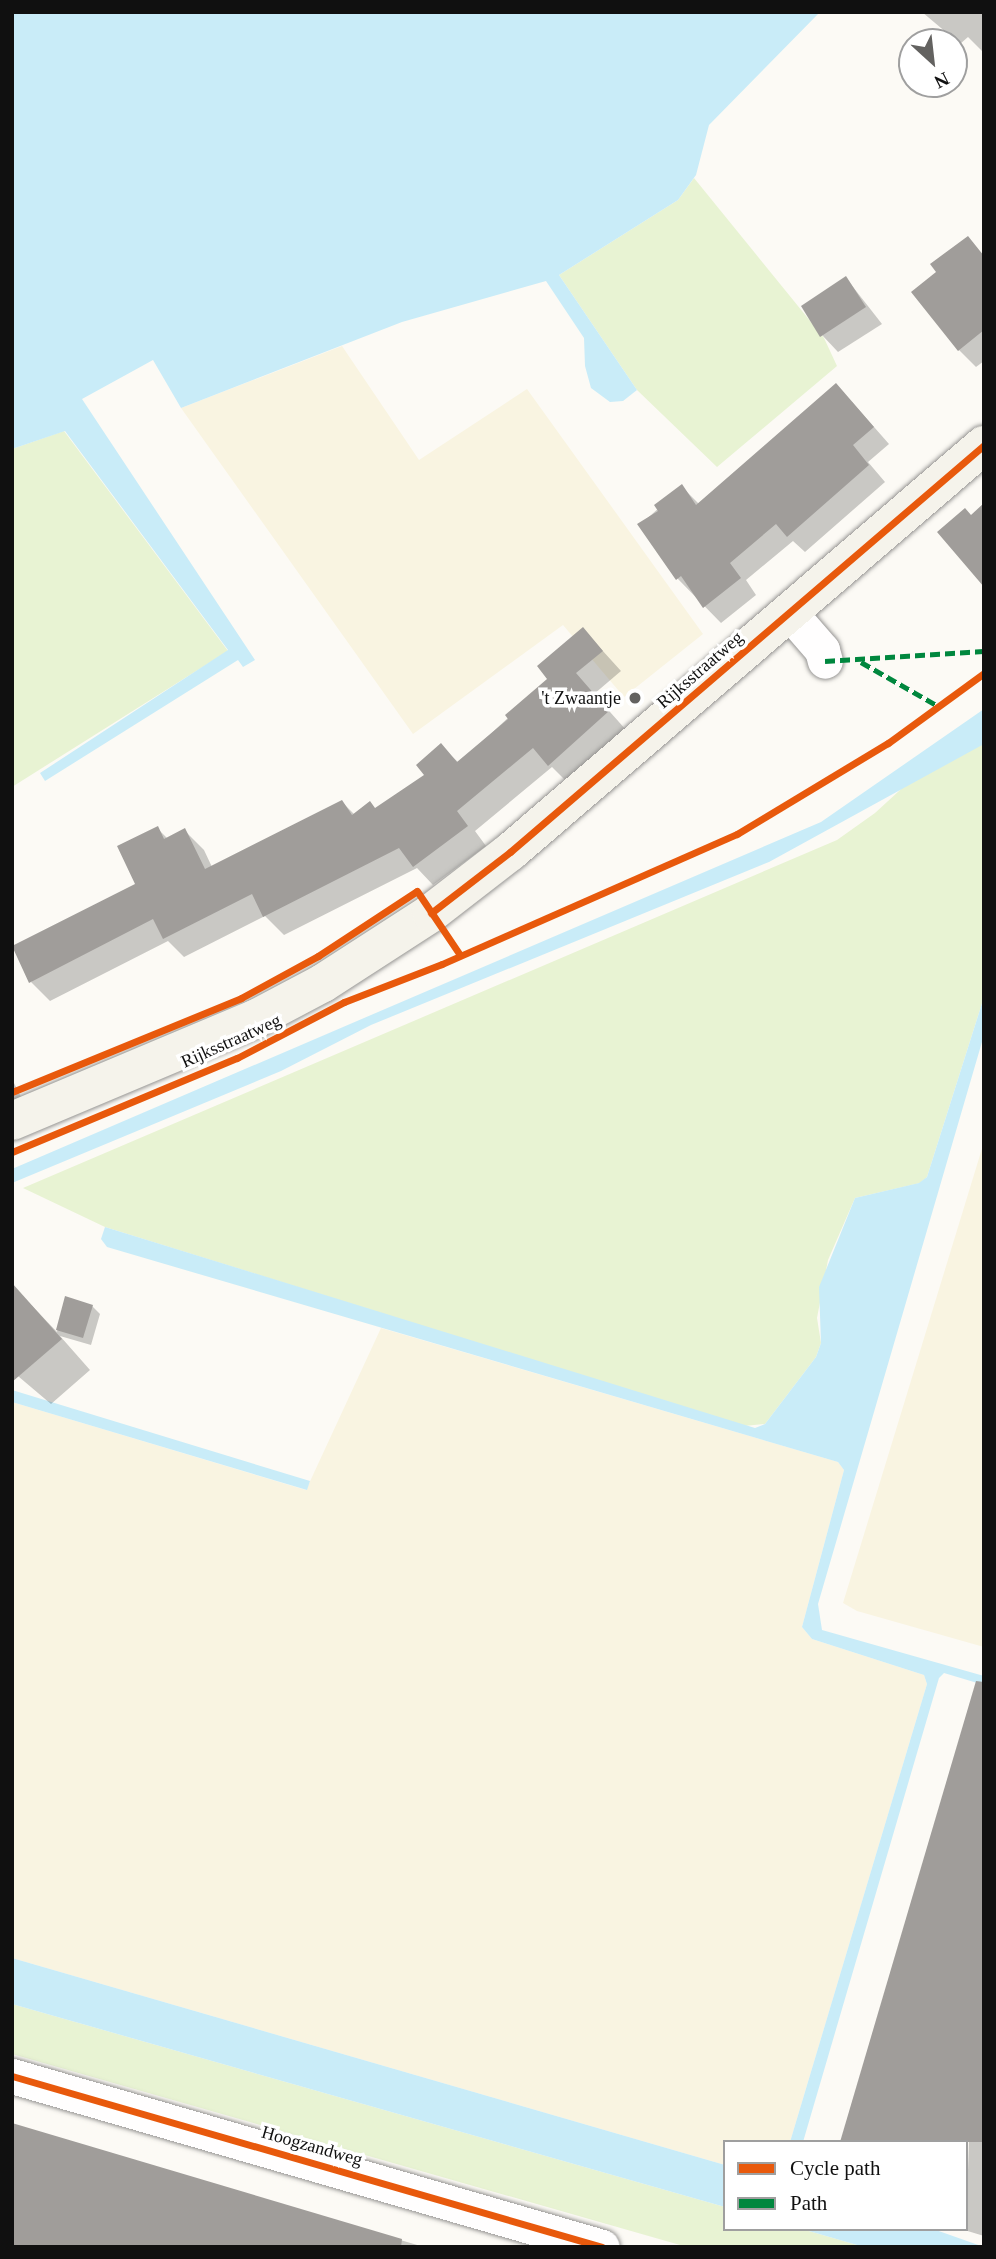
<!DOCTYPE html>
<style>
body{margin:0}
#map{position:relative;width:996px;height:2259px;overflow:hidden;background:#fcfaf5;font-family:Georgia,serif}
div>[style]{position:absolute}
.farmland>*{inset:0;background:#f9f4e1}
.green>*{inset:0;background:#e8f3d3}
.water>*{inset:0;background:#c9ecf8}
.shadow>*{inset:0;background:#0003}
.building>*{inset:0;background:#a09d9a}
.roads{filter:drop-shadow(0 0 2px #969593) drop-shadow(0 0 2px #969593)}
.street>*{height:35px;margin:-17.5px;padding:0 17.5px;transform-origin:17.5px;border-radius:17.5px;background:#fffefe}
.secondary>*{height:38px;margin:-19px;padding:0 19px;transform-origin:19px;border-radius:19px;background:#f5f3eb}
.quiet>*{height:5px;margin-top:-2.5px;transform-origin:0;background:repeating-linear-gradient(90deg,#00873e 0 10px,transparent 0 15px)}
.cycleway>*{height:7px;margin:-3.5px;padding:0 3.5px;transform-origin:3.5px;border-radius:3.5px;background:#e8590c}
.dots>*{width:19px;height:19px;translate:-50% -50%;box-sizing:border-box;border:4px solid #fff;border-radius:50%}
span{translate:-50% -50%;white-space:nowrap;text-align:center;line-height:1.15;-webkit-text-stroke:7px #fff;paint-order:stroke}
.street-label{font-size:18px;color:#101010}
.poi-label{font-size:18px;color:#101010}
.right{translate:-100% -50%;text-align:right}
.frame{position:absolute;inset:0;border:14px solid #101010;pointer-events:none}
.legend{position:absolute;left:723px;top:2140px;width:245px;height:91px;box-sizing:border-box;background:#fff;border:2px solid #9f9f9f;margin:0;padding:9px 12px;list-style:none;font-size:21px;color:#101010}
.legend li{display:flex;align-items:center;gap:14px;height:35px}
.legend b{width:35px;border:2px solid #9f9f9f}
.north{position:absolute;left:898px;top:28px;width:70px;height:70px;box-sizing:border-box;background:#fff;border:2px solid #9f9f9f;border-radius:50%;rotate:153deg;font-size:19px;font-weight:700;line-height:28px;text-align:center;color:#101010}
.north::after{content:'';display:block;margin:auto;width:24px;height:32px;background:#636260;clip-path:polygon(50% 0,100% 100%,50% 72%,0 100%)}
</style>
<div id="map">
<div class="farmland">
<i style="clip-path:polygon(342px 346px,419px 460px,527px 389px,703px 634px,624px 697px,563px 625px,413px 734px,181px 408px)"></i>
<i style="clip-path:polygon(984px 1142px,984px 1647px,857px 1611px,843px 1603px)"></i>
<i style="clip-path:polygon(381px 1328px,838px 1462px,844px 1470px,802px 1627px,812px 1639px,924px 1675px,927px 1684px,790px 2142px,725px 2142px,725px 2165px,12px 1958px,12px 1402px,306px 1490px)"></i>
</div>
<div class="green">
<i style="clip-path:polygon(694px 178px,824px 338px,837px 366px,717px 467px,637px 390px,559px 275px,678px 200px)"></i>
<i style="clip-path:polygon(64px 431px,228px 651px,12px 787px,12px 449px)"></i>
<i style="clip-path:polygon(984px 713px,984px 997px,927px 1177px,920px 1183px,855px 1198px,828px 1260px,817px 1318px,821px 1343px,816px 1357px,765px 1424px,744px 1426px,105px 1227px,23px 1188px,837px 840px,875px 813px)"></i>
<i style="clip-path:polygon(12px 2004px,725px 2207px,725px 2229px,802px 2229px,864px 2247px,687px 2247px,12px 2054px)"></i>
</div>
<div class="water">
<i style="clip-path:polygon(12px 12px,820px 12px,709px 125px,696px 175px,678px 200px,559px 275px,637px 390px,623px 401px,610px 402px,591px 388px,585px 366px,584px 338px,546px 281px,402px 322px,181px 408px,153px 360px,82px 399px,255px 660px,243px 667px,238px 660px,45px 781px,40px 773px,228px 650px,65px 431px,12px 449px)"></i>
<i style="clip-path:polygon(984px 709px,984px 744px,769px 862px,371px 1025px,281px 1071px,12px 1183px,12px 1169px,821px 822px)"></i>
<i style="clip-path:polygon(984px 997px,984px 1035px,818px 1604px,822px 1630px,984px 1676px,984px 1685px,944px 1673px,939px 1678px,803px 2142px,790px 2142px,927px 1684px,924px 1675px,812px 1639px,802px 1627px,844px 1470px,838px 1462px,107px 1247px,101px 1239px,105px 1227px,755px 1428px,765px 1424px,816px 1357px,821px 1343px,819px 1287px,855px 1198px,919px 1183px,927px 1177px)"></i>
<i style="clip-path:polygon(12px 1390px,310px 1481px,307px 1490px,12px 1402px)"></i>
<i style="clip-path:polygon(12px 1958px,725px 2165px,725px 2207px,12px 2004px)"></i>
<i style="clip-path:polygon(802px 2229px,933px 2229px,984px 2247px,864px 2247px)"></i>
</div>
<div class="shadow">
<i style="clip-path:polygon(922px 12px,984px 12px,984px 53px,968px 37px,960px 44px)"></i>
<i style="clip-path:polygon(984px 247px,984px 361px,976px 367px,959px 350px)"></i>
<i style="clip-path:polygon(846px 278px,882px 324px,838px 352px,822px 335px)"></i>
<i style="clip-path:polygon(852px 402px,889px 444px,868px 462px,885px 482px,805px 552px,793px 541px,746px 580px,756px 595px,721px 623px,678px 579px,640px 525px,682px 487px,699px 504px)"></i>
<i style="clip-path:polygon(583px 629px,621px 671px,594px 694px,627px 731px,569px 784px,552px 767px,475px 831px,486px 846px,433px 885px,417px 868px,284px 935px,265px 916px,184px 957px,168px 941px,50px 1001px,31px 982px,138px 884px,157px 828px,168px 839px,184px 830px,204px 850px,212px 867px,342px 802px,355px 815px,376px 809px,426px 776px,441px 746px,459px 763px,550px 679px)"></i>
<i style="clip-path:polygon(12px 1079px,21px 1097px,12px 1101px)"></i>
<i style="clip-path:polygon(15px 1288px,57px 1332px,66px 1299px,92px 1306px,100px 1314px,91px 1345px,60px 1336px,90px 1370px,51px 1404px,12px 1371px)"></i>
<i style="clip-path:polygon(984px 1701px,984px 2236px,961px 2229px,966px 2229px)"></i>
<i style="clip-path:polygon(12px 2125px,424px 2247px,12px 2247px)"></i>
</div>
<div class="building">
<i style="clip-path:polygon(968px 236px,984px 256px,984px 330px,958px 351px,911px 292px,936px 272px,930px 264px)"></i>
<i style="clip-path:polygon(846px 276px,866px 307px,820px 337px,801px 306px)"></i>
<i style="clip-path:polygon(836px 383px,874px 427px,853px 445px,869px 465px,787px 537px,776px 524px,730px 563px,741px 578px,703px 608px,681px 576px,676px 580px,637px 524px,658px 511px,654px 505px,682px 484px,696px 505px)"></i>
<i style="clip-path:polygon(984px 503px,984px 587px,937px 532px,965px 508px,971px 515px)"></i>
<i style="clip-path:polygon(583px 627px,603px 651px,576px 673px,609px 711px,548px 766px,533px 748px,457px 811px,468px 826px,413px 867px,399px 848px,263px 917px,252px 894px,163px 939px,153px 919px,29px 983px,12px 946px,135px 884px,117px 846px,158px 826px,164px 839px,185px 828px,205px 869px,342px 800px,352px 815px,370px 801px,375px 808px,424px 775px,416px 765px,441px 743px,457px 762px,508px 719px,505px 715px,547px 679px,537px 666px)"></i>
<i style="clip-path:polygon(12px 1283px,62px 1339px,12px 1382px)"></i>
<i style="clip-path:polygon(65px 1296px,93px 1305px,83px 1338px,56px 1330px)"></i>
<i style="clip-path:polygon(976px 1681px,984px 1682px,984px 2142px,840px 2142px)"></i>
<i style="clip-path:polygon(12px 2123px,402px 2239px,401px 2247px,12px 2247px)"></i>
</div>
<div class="roads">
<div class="street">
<i style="left:790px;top:613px;width:49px;rotate:49.1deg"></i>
<i style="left:822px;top:650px;width:11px;rotate:75deg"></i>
<i style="left:12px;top:2076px;width:614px;rotate:16.16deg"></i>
</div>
<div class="secondary">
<i style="left:12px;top:1121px;width:264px;rotate:-22.8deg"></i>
<i style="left:255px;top:1019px;width:77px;rotate:-27.9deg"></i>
<i style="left:323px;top:983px;width:129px;rotate:-32.9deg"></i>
<i style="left:431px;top:913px;width:100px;rotate:-37.7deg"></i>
<i style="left:510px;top:852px;width:625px;rotate:-40.65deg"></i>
</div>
</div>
<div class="quiet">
<i style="left:825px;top:661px;width:159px;rotate:-3.6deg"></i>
<i style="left:861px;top:662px;width:91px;rotate:29.7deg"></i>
</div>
<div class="cycleway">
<i style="left:431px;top:913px;width:100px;rotate:-37.7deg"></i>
<i style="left:510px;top:852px;width:625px;rotate:-40.65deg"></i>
<i style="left:12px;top:1092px;width:248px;rotate:-22.3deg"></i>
<i style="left:241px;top:998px;width:88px;rotate:-28.6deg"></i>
<i style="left:318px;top:956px;width:118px;rotate:-33.3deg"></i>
<i style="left:417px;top:891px;width:77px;rotate:56.1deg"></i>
<i style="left:12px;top:1152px;width:244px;rotate:-22.7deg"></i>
<i style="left:237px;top:1058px;width:121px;rotate:-27.6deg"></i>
<i style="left:344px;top:1002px;width:105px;rotate:-21.2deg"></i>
<i style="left:442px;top:964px;width:322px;rotate:-23.8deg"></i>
<i style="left:737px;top:834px;width:176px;rotate:-31.1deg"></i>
<i style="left:888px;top:743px;width:119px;rotate:-36.1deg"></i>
<i style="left:12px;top:2076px;width:614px;rotate:16.16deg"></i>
</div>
<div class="dots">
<i style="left:635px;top:698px;background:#636260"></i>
</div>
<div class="street-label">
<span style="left:700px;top:670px;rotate:-41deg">Rijksstraatweg</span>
<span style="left:231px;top:1041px;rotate:-24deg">Rijksstraatweg</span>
<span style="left:312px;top:2146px;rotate:16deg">Hoogzandweg</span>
</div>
<div class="poi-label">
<span class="right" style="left:621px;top:698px">'t Zwaantje</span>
</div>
<div class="frame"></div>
<ul class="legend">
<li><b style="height:9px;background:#e8590c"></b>Cycle path</li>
<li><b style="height:9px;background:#00873e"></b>Path</li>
</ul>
<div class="north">N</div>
</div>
